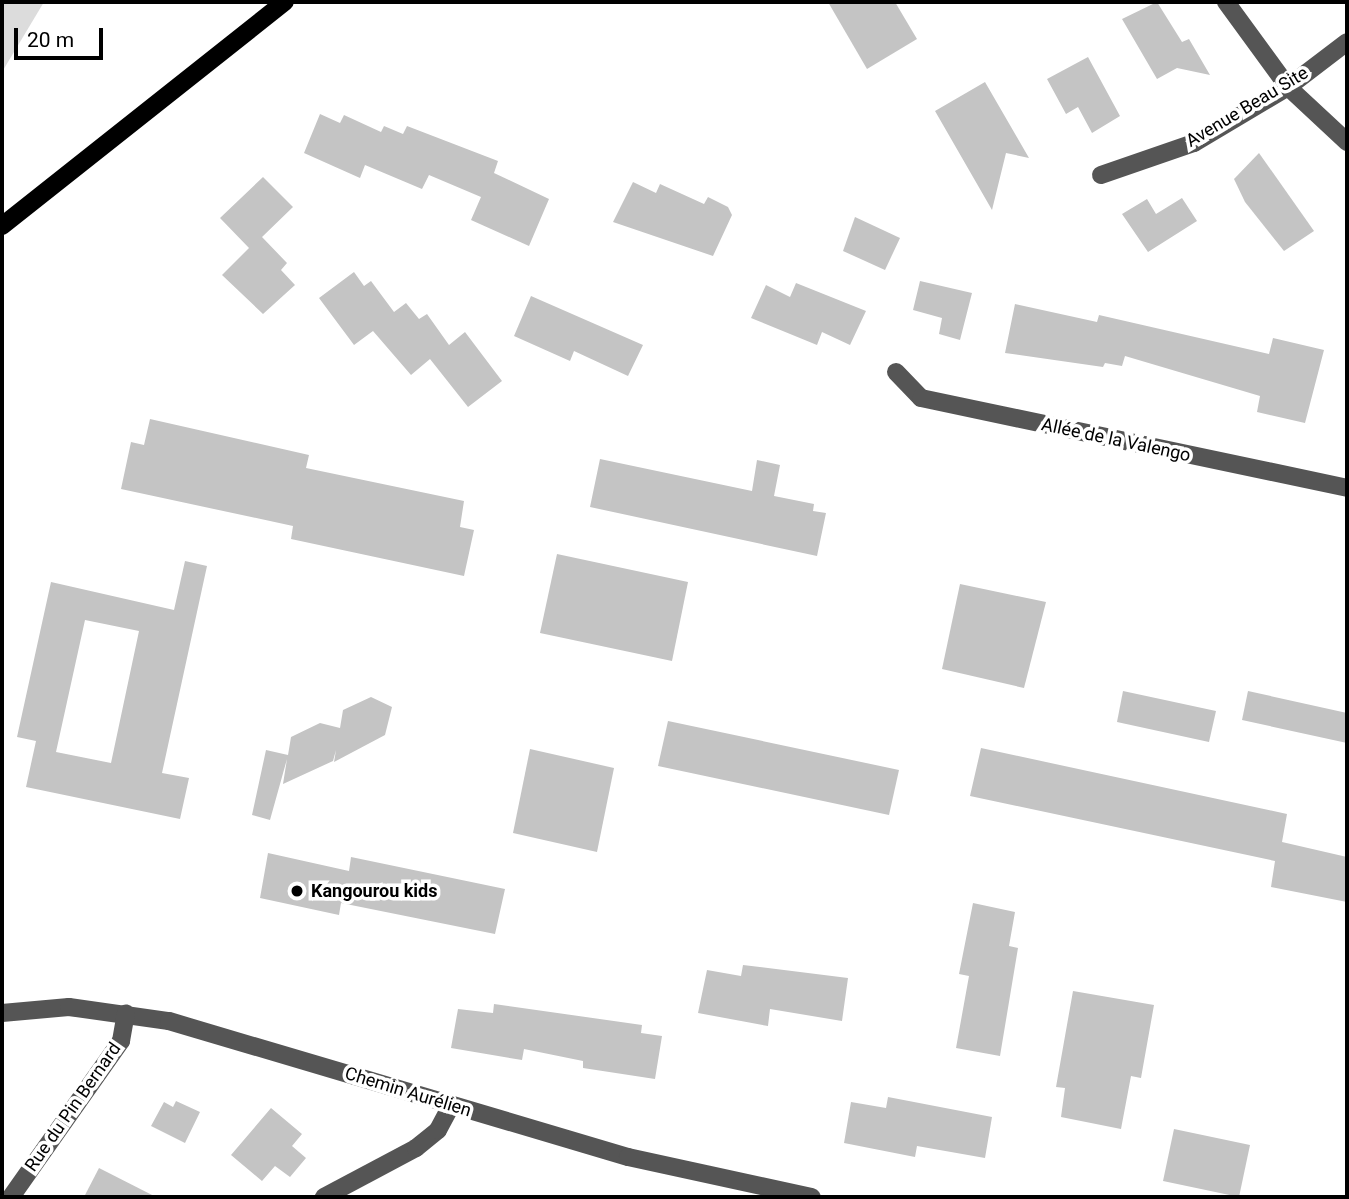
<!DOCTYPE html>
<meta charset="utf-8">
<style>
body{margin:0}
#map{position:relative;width:1349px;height:1199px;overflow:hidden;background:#fff;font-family:Roboto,sans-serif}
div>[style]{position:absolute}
.green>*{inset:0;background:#dcdcdc}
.building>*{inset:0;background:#c4c4c4}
.minor>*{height:18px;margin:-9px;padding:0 9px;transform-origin:9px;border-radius:9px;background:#555}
.major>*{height:18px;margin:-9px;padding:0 9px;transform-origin:9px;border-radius:9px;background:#000}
.dots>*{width:19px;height:19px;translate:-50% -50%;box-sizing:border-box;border:4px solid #fff;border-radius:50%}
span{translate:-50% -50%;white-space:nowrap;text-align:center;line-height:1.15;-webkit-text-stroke:7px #fff;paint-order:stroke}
.street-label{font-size:18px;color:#000}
.poi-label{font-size:18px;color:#000;font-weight:700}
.left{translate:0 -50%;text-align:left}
.frame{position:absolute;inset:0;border:4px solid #000;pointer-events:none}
.scale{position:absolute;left:14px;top:28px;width:89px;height:32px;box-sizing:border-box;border:4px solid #000;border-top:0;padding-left:9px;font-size:21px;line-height:24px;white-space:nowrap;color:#000;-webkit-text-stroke:5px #fff;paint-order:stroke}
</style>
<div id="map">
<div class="green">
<i style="clip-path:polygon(2px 2px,44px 2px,2px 72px)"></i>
</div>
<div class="building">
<i style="clip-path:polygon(828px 2px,895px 2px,917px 39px,867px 69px)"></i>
<i style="clip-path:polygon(1157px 2px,1182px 42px,1189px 39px,1210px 75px,1177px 68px,1157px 79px,1122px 19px)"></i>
<i style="clip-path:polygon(1088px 57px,1120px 116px,1092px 133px,1078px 107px,1066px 114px,1047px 79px)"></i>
<i style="clip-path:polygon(985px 82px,1029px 158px,1006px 153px,992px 210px,935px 111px)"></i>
<i style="clip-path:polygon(320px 114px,340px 123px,344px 115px,381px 132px,384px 126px,403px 134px,407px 126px,498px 161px,494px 173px,549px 199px,529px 246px,471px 220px,481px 197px,429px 175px,422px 189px,365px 165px,360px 178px,304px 153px)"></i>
<i style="clip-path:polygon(1259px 153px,1314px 231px,1284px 251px,1245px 202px,1234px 179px)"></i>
<i style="clip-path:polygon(263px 177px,293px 207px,262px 237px,287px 263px,281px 270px,295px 285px,263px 314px,222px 275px,249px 248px,220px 218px)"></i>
<i style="clip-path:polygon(633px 182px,656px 193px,660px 184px,704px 204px,708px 197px,728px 207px,732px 215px,713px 256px,613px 222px)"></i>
<i style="clip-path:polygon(1182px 198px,1197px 221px,1148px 252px,1122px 214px,1147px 199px,1156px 214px)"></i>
<i style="clip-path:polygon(855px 217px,900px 238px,885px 270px,843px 251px)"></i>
<i style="clip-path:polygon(354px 272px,364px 286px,371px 281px,394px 312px,406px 303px,419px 319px,427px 314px,449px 345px,465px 332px,502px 381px,468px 407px,430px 359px,411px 375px,373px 331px,354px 345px,319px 298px)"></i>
<i style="clip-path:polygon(920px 281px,972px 293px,960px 340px,939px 334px,942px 318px,913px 310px)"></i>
<i style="clip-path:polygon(796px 283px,866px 311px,850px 345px,822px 332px,817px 345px,751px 318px,766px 285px,790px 297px)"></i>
<i style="clip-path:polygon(531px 296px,643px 345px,628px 376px,574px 351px,570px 361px,514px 336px)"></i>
<i style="clip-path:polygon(1015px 304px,1097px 322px,1099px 315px,1269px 354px,1273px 338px,1324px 350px,1305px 423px,1257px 412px,1260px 396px,1125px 356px,1122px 366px,1105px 363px,1103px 367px,1005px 353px)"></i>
<i style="clip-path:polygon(150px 419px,309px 455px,306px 468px,464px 501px,460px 527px,474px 530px,464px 576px,291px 539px,293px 526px,121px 489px,131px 442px,144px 445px)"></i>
<i style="clip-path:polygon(600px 459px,752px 491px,757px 460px,780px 465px,774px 496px,814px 504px,813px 511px,826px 513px,817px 556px,590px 507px)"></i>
<i style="clip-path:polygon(557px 554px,688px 582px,672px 661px,540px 633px)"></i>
<i style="clip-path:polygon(evenodd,185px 561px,207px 566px,162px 773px,189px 778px,180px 819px,26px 787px,36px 741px,17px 737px,51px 582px,174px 610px,185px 561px,85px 620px,139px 631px,111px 763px,56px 752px,85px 620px)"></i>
<i style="clip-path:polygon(960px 584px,1046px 602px,1024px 688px,942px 669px)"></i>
<i style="clip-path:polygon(1123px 691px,1216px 711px,1209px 742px,1117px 722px)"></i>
<i style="clip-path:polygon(1248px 691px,1347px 713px,1347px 743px,1242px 720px)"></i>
<i style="clip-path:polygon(371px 697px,392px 707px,385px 735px,334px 762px,336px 750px,333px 761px,283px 784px,287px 759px,270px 820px,252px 815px,266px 750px,288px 755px,291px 737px,320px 723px,340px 728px,343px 710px)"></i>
<i style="clip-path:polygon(668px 721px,899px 770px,889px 815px,658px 766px)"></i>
<i style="clip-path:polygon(981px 748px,1287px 814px,1282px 842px,1347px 857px,1347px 902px,1271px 887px,1275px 861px,970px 796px)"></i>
<i style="clip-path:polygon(530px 749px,614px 768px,597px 852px,513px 833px)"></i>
<i style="clip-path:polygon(268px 853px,349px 871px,351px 857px,505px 889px,495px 934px,341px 903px,339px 915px,260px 898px)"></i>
<i style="clip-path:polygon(973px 903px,1015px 912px,1009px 946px,1018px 948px,1000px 1056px,956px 1048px,969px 976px,959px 974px)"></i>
<i style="clip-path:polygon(743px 965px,848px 978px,842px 1021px,770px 1009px,768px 1026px,698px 1013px,707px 970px,741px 976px)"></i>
<i style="clip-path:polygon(1073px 991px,1154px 1005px,1141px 1078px,1131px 1076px,1121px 1129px,1061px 1117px,1065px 1088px,1056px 1087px)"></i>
<i style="clip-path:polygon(494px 1004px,642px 1025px,641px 1033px,662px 1036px,655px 1079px,583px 1068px,583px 1061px,524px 1049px,522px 1060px,451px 1048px,458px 1009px,493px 1013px)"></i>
<i style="clip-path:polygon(888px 1097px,992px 1117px,985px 1158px,917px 1146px,915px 1157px,844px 1143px,851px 1102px,886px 1108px)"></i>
<i style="clip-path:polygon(176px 1101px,200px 1112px,185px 1143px,151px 1126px,164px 1102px,173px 1107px)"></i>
<i style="clip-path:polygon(271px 1108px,302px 1134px,292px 1146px,306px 1158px,290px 1177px,275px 1166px,262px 1181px,231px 1155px)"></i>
<i style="clip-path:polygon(1174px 1129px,1250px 1145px,1239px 1197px,1163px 1181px)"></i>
<i style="clip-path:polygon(99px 1168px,156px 1197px,84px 1197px)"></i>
</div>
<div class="minor">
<i style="left:1226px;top:2px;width:105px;rotate:53.9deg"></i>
<i style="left:1288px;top:87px;width:81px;rotate:43deg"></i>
<i style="left:1101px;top:175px;width:98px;rotate:-19deg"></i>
<i style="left:1194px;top:143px;width:109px;rotate:-30.8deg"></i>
<i style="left:1288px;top:87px;width:74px;rotate:-37.3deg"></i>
<i style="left:896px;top:372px;width:36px;rotate:46deg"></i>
<i style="left:921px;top:398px;width:435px;rotate:11.9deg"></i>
<i style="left:2px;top:1013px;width:67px;rotate:-5.1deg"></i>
<i style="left:69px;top:1007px;width:101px;rotate:8deg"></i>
<i style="left:169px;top:1021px;width:479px;rotate:16.5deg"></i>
<i style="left:628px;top:1157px;width:188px;rotate:12.3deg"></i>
<i style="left:11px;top:1197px;width:191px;rotate:-54.8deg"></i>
<i style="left:121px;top:1041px;width:28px;rotate:-80deg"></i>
<i style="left:324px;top:1197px;width:104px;rotate:-28deg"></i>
<i style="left:416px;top:1148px;width:28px;rotate:-39deg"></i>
<i style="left:438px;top:1130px;width:27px;rotate:-62deg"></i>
</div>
<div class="major">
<i style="left:2px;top:226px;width:361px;rotate:-38.4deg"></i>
</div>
<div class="dots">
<i style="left:297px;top:891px;background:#000"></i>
</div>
<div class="street-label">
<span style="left:1247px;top:107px;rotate:-31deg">Avenue Beau Site</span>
<span style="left:1116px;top:440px;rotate:12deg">Allée de la Valengo</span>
<span style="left:408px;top:1092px;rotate:17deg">Chemin Aurélien</span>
<span style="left:73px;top:1107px;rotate:-55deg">Rue du Pin Bernard</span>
</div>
<div class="poi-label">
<span class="left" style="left:311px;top:891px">Kangourou kids</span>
</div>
<div class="frame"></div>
<div class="scale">20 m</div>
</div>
